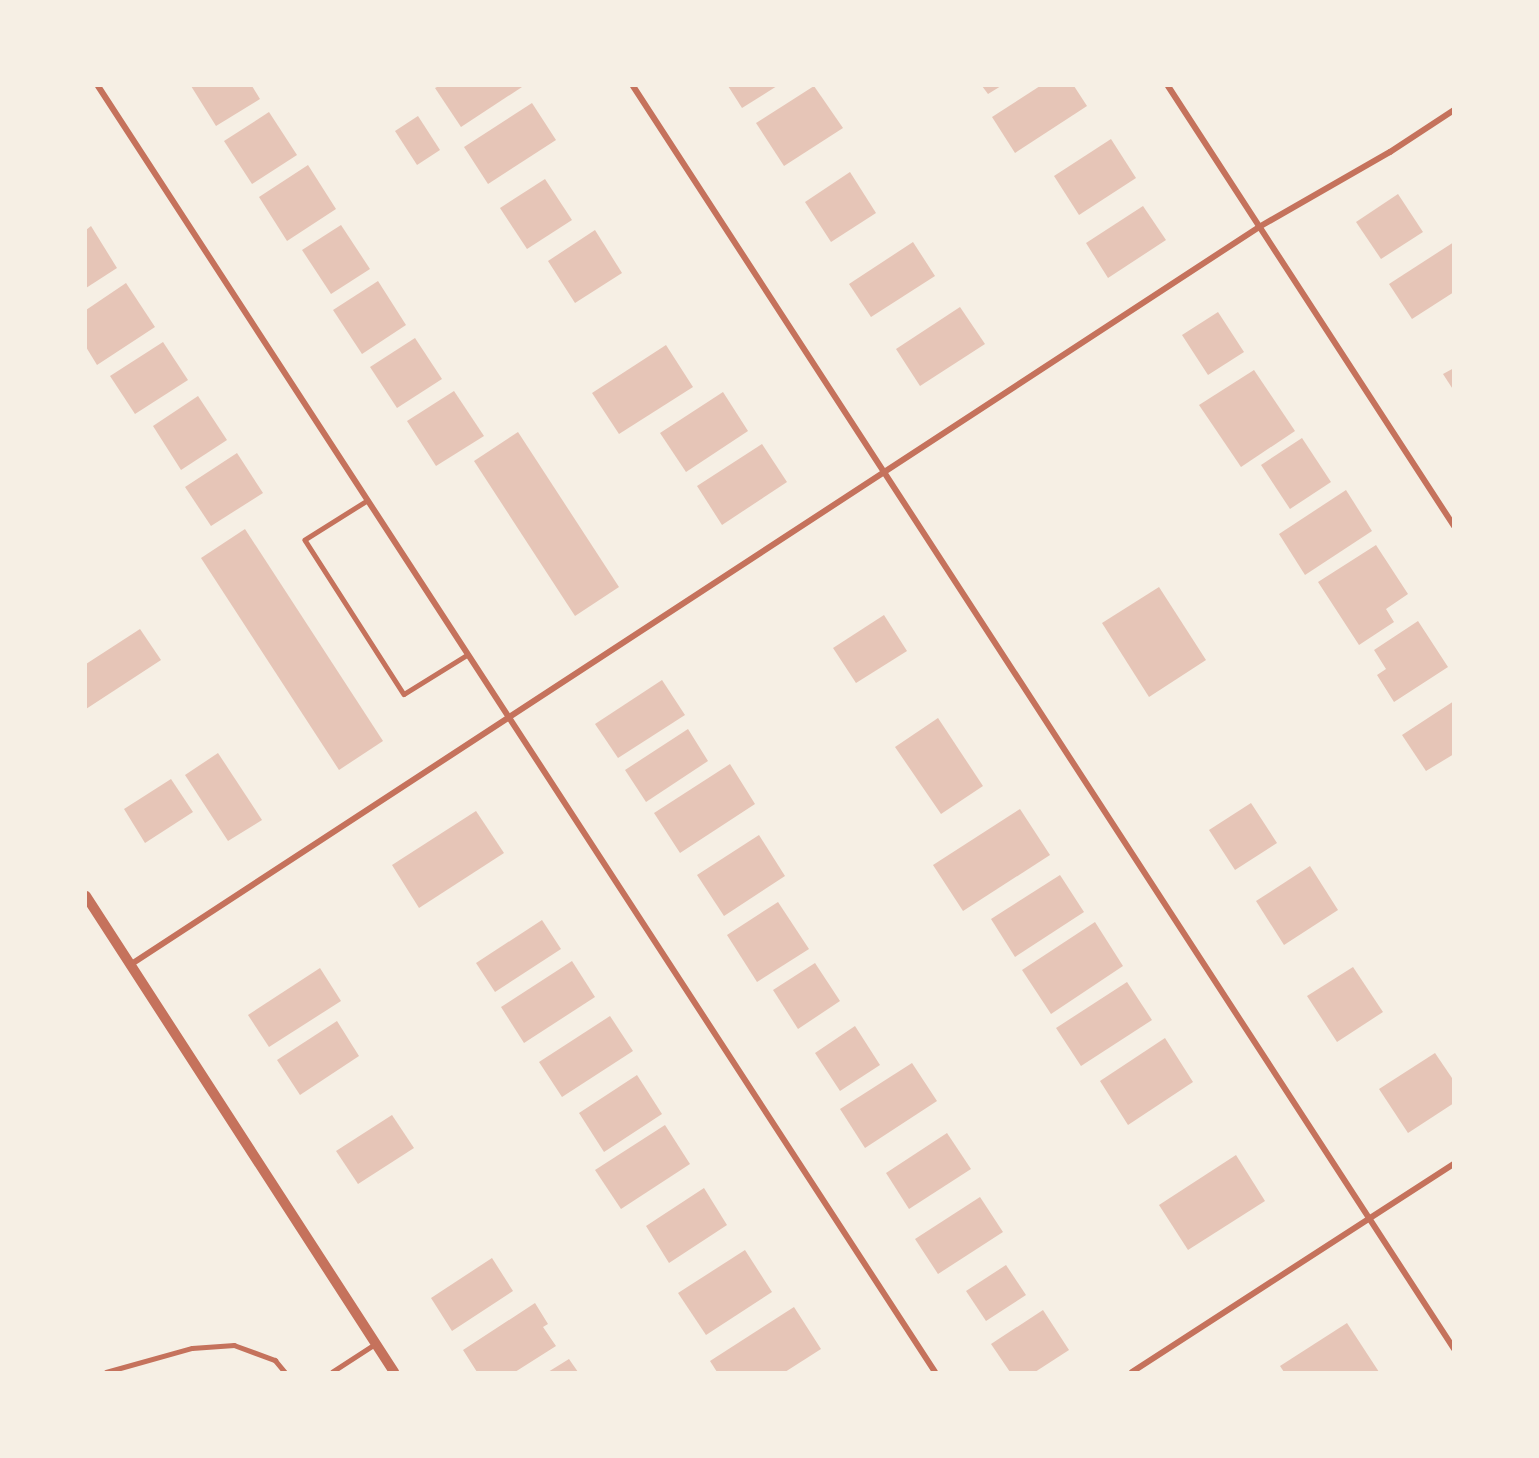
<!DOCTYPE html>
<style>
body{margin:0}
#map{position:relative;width:1539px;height:1458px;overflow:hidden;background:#f6efe4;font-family:Lato,sans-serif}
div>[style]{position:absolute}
.building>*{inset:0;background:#e6c5b7}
.service>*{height:4.5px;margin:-2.25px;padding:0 2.25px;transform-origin:2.25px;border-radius:2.25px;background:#c5725c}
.minor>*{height:6px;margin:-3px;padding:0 3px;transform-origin:3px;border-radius:3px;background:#c5725c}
.tertiary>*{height:10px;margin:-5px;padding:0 5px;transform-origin:5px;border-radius:5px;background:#c5725c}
span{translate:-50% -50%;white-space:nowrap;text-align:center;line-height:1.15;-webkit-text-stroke:4.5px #f6efe4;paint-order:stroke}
.frame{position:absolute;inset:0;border:87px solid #f6efe4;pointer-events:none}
</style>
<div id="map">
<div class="building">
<i style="clip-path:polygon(191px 86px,252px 86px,260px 99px,216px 126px)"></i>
<i style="clip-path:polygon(439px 86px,521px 86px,522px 87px,461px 127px,435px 88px)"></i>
<i style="clip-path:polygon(728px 86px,777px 86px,742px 108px)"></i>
<i style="clip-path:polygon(814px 86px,843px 128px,784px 166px,756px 123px)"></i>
<i style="clip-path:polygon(982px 86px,1001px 86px,988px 94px)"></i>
<i style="clip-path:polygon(1040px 86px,1074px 86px,1087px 106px,1015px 153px,992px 117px)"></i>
<i style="clip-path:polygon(532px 103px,556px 140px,488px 184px,464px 147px)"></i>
<i style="clip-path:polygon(269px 112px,297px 155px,252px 184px,224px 141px)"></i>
<i style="clip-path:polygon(418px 116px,440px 150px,417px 165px,395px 131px)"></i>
<i style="clip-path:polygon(1111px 139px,1136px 178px,1079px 215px,1054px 176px)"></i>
<i style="clip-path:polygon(308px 165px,336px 209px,287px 241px,259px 197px)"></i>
<i style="clip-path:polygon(850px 172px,876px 213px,831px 242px,805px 202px)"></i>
<i style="clip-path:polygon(545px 179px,572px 220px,527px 249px,500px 208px)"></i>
<i style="clip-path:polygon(1398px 194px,1423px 232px,1381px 259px,1356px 222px)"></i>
<i style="clip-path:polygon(1143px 206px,1166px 240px,1108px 278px,1086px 243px)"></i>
<i style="clip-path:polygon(341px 225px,370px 269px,331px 294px,302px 250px)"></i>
<i style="clip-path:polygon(91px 226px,117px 268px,86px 288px,86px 230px)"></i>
<i style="clip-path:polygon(595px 230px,622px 273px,575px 303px,548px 261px)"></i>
<i style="clip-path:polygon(913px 242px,935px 276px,871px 317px,849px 284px)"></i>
<i style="clip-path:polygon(1454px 242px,1454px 292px,1412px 319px,1389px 284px)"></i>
<i style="clip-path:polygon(378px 281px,406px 325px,362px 354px,333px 310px)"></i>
<i style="clip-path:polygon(126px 283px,155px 327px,97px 365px,86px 347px,86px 310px)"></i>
<i style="clip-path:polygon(960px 307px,985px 344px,920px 386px,896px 349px)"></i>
<i style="clip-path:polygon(1218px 312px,1244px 352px,1208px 375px,1182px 335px)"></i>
<i style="clip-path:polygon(415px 338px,442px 379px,397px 408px,370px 367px)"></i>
<i style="clip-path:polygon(163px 342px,188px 380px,135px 414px,110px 376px)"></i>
<i style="clip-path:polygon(666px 345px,693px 387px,619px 434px,592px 393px)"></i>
<i style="clip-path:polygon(1454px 368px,1454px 391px,1443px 374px)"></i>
<i style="clip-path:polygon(1254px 370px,1295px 431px,1241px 467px,1199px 405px)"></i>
<i style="clip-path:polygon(454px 391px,484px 436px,436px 466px,407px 421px)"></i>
<i style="clip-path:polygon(723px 392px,748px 431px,686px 472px,660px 433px)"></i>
<i style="clip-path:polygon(198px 396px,227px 440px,181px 470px,153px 426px)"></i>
<i style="clip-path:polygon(518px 432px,619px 587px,575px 616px,474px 461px)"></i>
<i style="clip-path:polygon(1302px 438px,1331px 482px,1290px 509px,1261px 465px)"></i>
<i style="clip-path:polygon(762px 444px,787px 482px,722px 525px,697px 486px)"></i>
<i style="clip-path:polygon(237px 453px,263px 493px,211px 526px,185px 487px)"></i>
<i style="clip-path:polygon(1346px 490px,1372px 531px,1305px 575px,1279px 534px)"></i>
<i style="clip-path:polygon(245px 529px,383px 741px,339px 770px,201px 558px)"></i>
<i style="clip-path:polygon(1376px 545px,1408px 594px,1386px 609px,1394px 622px,1359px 645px,1318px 582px)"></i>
<i style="clip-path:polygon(1159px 587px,1206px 660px,1149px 697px,1102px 623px)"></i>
<i style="clip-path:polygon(884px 615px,907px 651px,856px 683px,833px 648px)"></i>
<i style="clip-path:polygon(1418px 621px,1448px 667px,1394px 702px,1377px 675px,1386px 669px,1374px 650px)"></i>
<i style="clip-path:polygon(140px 629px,161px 660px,86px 709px,86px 664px)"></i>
<i style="clip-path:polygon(662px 680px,685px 715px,618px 758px,595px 724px)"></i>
<i style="clip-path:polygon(1454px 701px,1454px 754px,1426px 771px,1402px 735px)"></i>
<i style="clip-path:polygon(938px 718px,983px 786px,941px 814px,895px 747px)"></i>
<i style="clip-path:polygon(688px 729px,708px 761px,646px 802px,625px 770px)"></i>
<i style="clip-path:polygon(218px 753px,262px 820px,228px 841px,185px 775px)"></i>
<i style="clip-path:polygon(730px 764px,755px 804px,680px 853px,654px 813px)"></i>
<i style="clip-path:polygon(171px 779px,193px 812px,145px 843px,124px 809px)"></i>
<i style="clip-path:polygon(1251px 803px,1277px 843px,1235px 870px,1209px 830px)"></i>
<i style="clip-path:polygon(1020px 809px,1050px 855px,963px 911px,933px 865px)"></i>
<i style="clip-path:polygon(476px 811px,504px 853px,419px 908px,392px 865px)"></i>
<i style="clip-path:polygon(759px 835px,785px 876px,724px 916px,697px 875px)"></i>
<i style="clip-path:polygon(1310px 866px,1338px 910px,1284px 945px,1256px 901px)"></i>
<i style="clip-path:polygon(1060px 875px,1084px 912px,1015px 957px,991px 919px)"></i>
<i style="clip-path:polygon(778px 902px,809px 949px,757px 982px,727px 935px)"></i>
<i style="clip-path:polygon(542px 920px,561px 949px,495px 992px,476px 963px)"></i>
<i style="clip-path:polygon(1095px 922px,1123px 966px,1051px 1014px,1022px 970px)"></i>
<i style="clip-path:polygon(572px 961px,595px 997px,524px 1043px,501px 1007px)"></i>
<i style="clip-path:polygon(815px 963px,840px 1001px,798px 1029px,773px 990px)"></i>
<i style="clip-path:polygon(1353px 967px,1383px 1012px,1337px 1042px,1307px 996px)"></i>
<i style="clip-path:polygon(320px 968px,341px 1001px,269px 1047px,248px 1015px)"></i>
<i style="clip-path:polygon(1127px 982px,1152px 1020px,1081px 1066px,1056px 1028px)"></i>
<i style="clip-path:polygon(610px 1016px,633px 1051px,562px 1097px,539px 1062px)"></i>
<i style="clip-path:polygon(337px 1021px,359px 1056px,300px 1095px,277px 1060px)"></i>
<i style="clip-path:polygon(855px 1026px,880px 1065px,840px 1091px,815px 1053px)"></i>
<i style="clip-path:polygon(1165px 1038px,1193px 1082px,1128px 1125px,1100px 1081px)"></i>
<i style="clip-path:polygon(1435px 1053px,1454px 1081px,1454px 1103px,1408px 1133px,1379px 1089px)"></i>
<i style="clip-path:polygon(912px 1063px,937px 1101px,865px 1148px,840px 1109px)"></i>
<i style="clip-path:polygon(637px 1075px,662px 1114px,604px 1152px,579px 1113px)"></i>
<i style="clip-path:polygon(392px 1115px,414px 1148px,358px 1184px,336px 1151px)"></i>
<i style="clip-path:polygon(665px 1125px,690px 1164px,621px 1209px,595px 1170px)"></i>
<i style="clip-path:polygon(947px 1133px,971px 1169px,909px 1209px,886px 1173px)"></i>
<i style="clip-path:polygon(1236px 1155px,1265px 1201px,1188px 1250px,1159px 1205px)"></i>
<i style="clip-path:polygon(704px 1188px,727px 1225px,669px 1263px,646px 1226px)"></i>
<i style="clip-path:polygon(980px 1197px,1003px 1232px,938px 1274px,915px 1239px)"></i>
<i style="clip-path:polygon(745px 1250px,772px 1292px,706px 1335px,678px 1293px)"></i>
<i style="clip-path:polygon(492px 1258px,513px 1291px,452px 1331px,431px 1298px)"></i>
<i style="clip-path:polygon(1006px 1265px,1026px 1295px,986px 1321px,966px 1291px)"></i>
<i style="clip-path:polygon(535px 1303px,548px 1324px,543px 1327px,556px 1346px,515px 1372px,477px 1372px,463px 1350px)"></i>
<i style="clip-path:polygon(794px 1307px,821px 1349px,785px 1372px,717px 1372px,710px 1361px)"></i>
<i style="clip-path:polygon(1043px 1310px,1069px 1350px,1035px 1372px,1010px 1372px,991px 1344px)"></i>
<i style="clip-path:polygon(1347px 1323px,1379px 1372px,1284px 1372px,1280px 1366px)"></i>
<i style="clip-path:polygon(569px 1359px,578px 1372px,548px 1372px)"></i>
</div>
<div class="service">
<i style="left:367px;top:501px;width:73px;rotate:147.8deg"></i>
<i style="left:305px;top:540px;width:183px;rotate:57.3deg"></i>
<i style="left:404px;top:694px;width:74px;rotate:-31.8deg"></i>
<i style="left:106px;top:1372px;width:89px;rotate:-15.6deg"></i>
<i style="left:192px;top:1348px;width:42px;rotate:-4.1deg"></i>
<i style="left:234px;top:1345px;width:44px;rotate:20.1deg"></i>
<i style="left:275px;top:1360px;width:16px;rotate:50deg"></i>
<i style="left:332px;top:1372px;width:51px;rotate:-33.1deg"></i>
</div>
<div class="minor">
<i style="left:98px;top:86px;width:1534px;rotate:56.94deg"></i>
<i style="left:633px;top:86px;width:1506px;rotate:56.97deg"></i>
<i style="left:1168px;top:86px;width:525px;rotate:56.98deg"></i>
<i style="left:130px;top:965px;width:1349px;rotate:-33.17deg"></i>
<i style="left:1259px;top:227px;width:151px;rotate:-29.8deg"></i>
<i style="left:1390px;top:152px;width:77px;rotate:-33.3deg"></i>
<i style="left:1132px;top:1372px;width:383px;rotate:-32.9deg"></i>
</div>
<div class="tertiary">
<i style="left:86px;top:896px;width:567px;rotate:57.09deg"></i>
</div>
<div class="frame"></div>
</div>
